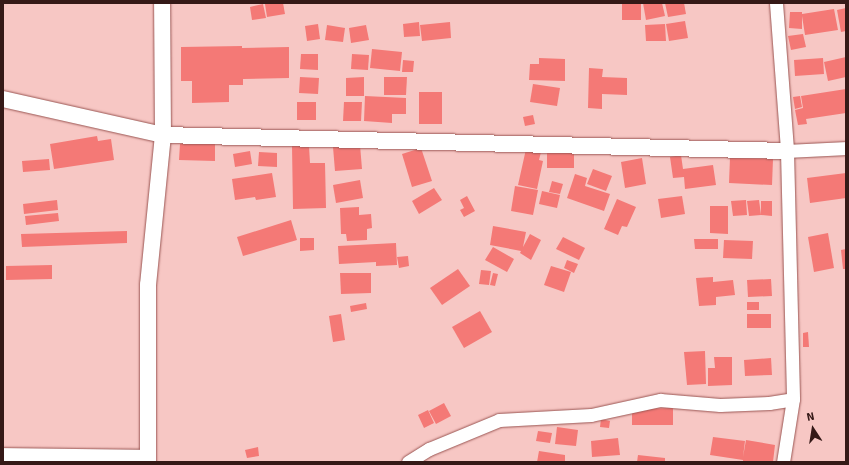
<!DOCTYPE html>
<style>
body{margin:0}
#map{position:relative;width:849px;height:465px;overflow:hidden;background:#f7c7c4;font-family:Signika,sans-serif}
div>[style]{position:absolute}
.building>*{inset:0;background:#f47976}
.roads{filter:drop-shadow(0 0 1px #9a5653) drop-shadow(0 0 1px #9a5653)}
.minor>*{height:13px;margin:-6.5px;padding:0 6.5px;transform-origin:6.5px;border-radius:6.5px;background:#fff}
.tertiary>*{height:16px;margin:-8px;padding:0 8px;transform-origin:8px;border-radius:8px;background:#fff}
span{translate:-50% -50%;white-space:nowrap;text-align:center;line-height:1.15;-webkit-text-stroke:3.5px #f7c7c4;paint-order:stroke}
.frame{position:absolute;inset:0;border:4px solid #351917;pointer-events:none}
.north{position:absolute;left:793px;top:409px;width:40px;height:40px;-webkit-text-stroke:3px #f7c7c4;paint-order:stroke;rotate:348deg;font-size:11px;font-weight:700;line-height:16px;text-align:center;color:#351917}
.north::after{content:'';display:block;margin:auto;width:14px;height:18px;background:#351917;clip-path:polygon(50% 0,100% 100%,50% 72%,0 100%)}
</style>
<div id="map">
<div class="building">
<i style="clip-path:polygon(283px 3px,285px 14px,267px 17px,265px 4px)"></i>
<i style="clip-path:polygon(622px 3px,641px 3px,641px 20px,622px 20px)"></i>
<i style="clip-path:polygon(643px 3px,662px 3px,665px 16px,646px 20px)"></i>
<i style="clip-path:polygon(665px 3px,684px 3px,686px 14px,668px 17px)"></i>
<i style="clip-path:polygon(263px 4px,266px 18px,252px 20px,250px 7px)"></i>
<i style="clip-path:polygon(846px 8px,846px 31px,841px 32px,837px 10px)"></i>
<i style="clip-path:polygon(834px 9px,838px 30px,805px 35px,802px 16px,802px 29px,789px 28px,790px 12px,802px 12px,802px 14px)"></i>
<i style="clip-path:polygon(685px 21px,688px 38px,669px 41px,666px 24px)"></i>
<i style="clip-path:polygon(419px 22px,420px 36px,404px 37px,403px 24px)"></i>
<i style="clip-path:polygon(450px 22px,451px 38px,422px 41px,420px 25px)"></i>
<i style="clip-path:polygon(318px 24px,320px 39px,307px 41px,305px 26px)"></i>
<i style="clip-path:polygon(665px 24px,666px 41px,646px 41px,645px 25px)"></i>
<i style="clip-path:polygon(327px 25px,345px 28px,343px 42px,325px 40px)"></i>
<i style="clip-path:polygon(366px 25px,369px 40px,351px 43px,349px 28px)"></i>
<i style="clip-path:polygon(803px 34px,806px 47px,791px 50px,788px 36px)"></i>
<i style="clip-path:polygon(242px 46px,242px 48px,289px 47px,289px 78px,243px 79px,243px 85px,229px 85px,229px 102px,192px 103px,192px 81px,181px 81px,181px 47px)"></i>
<i style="clip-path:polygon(372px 49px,402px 52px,400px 71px,370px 68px)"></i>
<i style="clip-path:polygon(301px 54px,318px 54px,318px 70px,300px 69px)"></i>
<i style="clip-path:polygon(352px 54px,369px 55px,368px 70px,351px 69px)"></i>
<i style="clip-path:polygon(846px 57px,846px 77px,828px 81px,824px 62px)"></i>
<i style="clip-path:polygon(539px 58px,565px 59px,565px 81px,529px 80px,530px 64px,539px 64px)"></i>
<i style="clip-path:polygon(823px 58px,824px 74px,795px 76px,794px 60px)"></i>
<i style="clip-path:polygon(403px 60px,414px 61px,413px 72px,402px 72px)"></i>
<i style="clip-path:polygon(589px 68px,603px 69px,602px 77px,627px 78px,627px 95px,602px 94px,602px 109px,588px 108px)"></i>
<i style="clip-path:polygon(300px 77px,319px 78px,318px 94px,299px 93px)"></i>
<i style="clip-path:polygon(364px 77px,364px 96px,346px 96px,346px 78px)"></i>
<i style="clip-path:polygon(384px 77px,407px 77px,406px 95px,384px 95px)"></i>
<i style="clip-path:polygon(533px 84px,560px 88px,557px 106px,530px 102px)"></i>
<i style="clip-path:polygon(846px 89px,846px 113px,806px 119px,807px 124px,798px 125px,795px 110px,803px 108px,801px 96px)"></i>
<i style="clip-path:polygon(419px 92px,442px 92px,442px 124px,419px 124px)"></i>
<i style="clip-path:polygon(365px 96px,406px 98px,406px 114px,392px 114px,392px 123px,364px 121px)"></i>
<i style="clip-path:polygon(800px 96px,802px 107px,795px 109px,793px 97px)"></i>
<i style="clip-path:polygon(297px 102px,316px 102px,316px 120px,297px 120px)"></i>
<i style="clip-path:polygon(344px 102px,362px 102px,361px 121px,343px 121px)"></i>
<i style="clip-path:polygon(533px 115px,535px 124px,525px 126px,523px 117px)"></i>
<i style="clip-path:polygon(97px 136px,98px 141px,111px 139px,114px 160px,54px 169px,50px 144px)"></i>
<i style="clip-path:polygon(180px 144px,215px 144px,215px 161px,179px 160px)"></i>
<i style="clip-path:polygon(360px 145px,362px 169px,335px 171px,333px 147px)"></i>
<i style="clip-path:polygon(292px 146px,309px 146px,310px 163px,325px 163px,326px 208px,293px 209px)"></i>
<i style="clip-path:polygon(421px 148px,432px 181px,412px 187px,402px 154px)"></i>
<i style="clip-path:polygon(526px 149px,541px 152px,539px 160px,543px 161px,537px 189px,518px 185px)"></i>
<i style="clip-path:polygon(250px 151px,252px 164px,235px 167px,233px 154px)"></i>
<i style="clip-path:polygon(259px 152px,277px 153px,277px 167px,258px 166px)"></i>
<i style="clip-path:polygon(547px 153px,574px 153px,574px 168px,547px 168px)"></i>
<i style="clip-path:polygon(681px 155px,683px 169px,713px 165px,716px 185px,685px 189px,684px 177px,673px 178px,670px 157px)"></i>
<i style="clip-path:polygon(642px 158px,646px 184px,625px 188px,621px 162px)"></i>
<i style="clip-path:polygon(730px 158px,773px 159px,772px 185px,729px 183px)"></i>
<i style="clip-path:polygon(49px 159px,50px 170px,23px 172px,22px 161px)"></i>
<i style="clip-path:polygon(593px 169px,612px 176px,606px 191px,587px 184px)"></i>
<i style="clip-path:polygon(272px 173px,276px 197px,256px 200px,255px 197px,235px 200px,232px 179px)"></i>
<i style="clip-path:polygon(846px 173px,846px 198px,810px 203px,807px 178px)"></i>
<i style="clip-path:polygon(575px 174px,587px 178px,585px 186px,610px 194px,604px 211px,567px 198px)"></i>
<i style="clip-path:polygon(360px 180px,363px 198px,336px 203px,333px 185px)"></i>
<i style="clip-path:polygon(552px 181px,563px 184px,560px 194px,549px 192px)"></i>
<i style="clip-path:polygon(515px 186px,538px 190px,533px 215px,511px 211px)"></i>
<i style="clip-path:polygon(434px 188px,442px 200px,419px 214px,412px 201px)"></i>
<i style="clip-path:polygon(542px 191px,560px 195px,557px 208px,539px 204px)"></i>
<i style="clip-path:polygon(467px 196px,475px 211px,464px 217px,460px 210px,464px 208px,460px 200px)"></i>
<i style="clip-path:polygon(682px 196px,685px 214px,661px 218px,658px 199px)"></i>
<i style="clip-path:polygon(617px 199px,636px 207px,627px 227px,622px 226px,618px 235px,604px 229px)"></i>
<i style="clip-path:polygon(57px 200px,58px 210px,24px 214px,23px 204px)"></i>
<i style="clip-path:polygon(746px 200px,747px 215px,733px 216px,731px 201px)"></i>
<i style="clip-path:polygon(759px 200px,761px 215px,749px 216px,747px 201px)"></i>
<i style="clip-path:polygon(761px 201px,772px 201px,772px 216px,761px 215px)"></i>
<i style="clip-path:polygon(710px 206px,728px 206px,728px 234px,710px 233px)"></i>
<i style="clip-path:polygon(359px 207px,359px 215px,371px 214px,372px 228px,367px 229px,367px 240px,347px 241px,346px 234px,341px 234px,340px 208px)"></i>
<i style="clip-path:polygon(58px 213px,59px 221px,26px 225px,25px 216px)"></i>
<i style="clip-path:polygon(291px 220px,297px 240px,243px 256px,237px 237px)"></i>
<i style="clip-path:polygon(493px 226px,526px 232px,523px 247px,530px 234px,541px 240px,531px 260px,520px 253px,521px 251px,490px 245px)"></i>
<i style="clip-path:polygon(127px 231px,127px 243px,22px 247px,21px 234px)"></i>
<i style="clip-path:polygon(828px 233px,834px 268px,814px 272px,808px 237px)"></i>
<i style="clip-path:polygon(563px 237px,585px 248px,579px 260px,556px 249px)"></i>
<i style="clip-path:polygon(300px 238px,314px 238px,314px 250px,300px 251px)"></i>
<i style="clip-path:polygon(694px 239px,718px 239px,718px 249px,695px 249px)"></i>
<i style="clip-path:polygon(724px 240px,753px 241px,752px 259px,723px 258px)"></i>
<i style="clip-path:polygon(396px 243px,397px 265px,376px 266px,376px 262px,339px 264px,338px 246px)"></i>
<i style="clip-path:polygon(493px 247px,514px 259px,507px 272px,485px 260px)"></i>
<i style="clip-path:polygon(846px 249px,846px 269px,843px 269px,841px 250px)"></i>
<i style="clip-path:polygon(408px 256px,409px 266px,399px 268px,397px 257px)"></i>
<i style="clip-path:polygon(567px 260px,578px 264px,574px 273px,564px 268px)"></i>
<i style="clip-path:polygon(52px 265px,52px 279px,6px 280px,6px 266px)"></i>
<i style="clip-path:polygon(551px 266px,571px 272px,564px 292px,544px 285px)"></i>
<i style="clip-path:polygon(458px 269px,470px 286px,442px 305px,430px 288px)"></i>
<i style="clip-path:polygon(481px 270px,491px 271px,489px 285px,479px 284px)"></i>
<i style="clip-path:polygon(340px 273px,371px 273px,371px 293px,341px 294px)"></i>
<i style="clip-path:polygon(493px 273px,498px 274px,495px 286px,490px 285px)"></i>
<i style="clip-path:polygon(713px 277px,713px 282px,733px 280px,735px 295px,716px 297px,716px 305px,699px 306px,696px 278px)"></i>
<i style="clip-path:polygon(771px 279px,772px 296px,748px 297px,747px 280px)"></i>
<i style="clip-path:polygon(747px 302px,759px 302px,759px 310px,747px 310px)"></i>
<i style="clip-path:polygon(366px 303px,367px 309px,351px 312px,350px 306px)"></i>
<i style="clip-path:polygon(480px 311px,492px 332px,464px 348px,452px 327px)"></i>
<i style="clip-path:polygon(341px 314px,345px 340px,333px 342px,329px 316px)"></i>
<i style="clip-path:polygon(747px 314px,771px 314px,771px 328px,747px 328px)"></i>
<i style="clip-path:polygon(808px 332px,809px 347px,803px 347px,803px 333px)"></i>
<i style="clip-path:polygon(705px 351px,706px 384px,687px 385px,684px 352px)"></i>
<i style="clip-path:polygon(714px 357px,732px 357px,732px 385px,708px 386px,708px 368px,715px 368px)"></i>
<i style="clip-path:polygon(771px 358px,772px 375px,745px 376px,744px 360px)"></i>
<i style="clip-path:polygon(444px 403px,451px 416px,436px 424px,429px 411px)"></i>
<i style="clip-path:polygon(673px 408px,673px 425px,632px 425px,632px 409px)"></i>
<i style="clip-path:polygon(428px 410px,434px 423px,424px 428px,418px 415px)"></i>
<i style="clip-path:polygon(601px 419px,610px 421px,609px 428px,600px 427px)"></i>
<i style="clip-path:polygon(557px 427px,578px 430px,576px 446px,555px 444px)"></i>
<i style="clip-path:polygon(538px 431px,552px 433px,550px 443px,536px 441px)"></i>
<i style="clip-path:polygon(713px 437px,745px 441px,743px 457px,746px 440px,775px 445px,773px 462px,743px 462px,743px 460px,710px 455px)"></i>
<i style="clip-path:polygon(618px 438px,620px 455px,592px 457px,591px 441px)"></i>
<i style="clip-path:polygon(258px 447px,259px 456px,247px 458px,245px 450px)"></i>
<i style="clip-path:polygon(539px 451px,565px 455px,565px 462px,537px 462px)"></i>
<i style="clip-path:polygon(638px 455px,665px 458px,665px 462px,637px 462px)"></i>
</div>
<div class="roads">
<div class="minor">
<i style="left:776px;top:3px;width:148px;rotate:85.7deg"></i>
<i style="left:787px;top:151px;width:248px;rotate:88.6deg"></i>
<i style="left:793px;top:399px;width:64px;rotate:99deg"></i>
<i style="left:787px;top:151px;width:59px;rotate:-2.9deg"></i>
<i style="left:3px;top:454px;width:145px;rotate:0.8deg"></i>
<i style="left:408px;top:462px;width:25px;rotate:-32deg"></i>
<i style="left:429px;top:449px;width:76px;rotate:-22.5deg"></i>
<i style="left:499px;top:420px;width:92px;rotate:-3.1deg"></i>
<i style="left:591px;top:415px;width:71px;rotate:-12.3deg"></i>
<i style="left:660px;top:400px;width:60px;rotate:4.8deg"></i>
<i style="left:720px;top:405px;width:49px;rotate:-2.3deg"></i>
<i style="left:769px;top:403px;width:24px;rotate:-9deg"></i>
</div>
<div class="tertiary">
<i style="left:3px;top:99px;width:164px;rotate:12.7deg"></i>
<i style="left:163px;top:135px;width:624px;rotate:1.47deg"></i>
<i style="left:148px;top:462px;width:177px;rotate:-90deg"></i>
<i style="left:148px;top:285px;width:151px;rotate:-84.3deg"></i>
<i style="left:163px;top:135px;width:132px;rotate:-90.4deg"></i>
</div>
</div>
<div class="frame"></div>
<div class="north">N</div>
</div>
